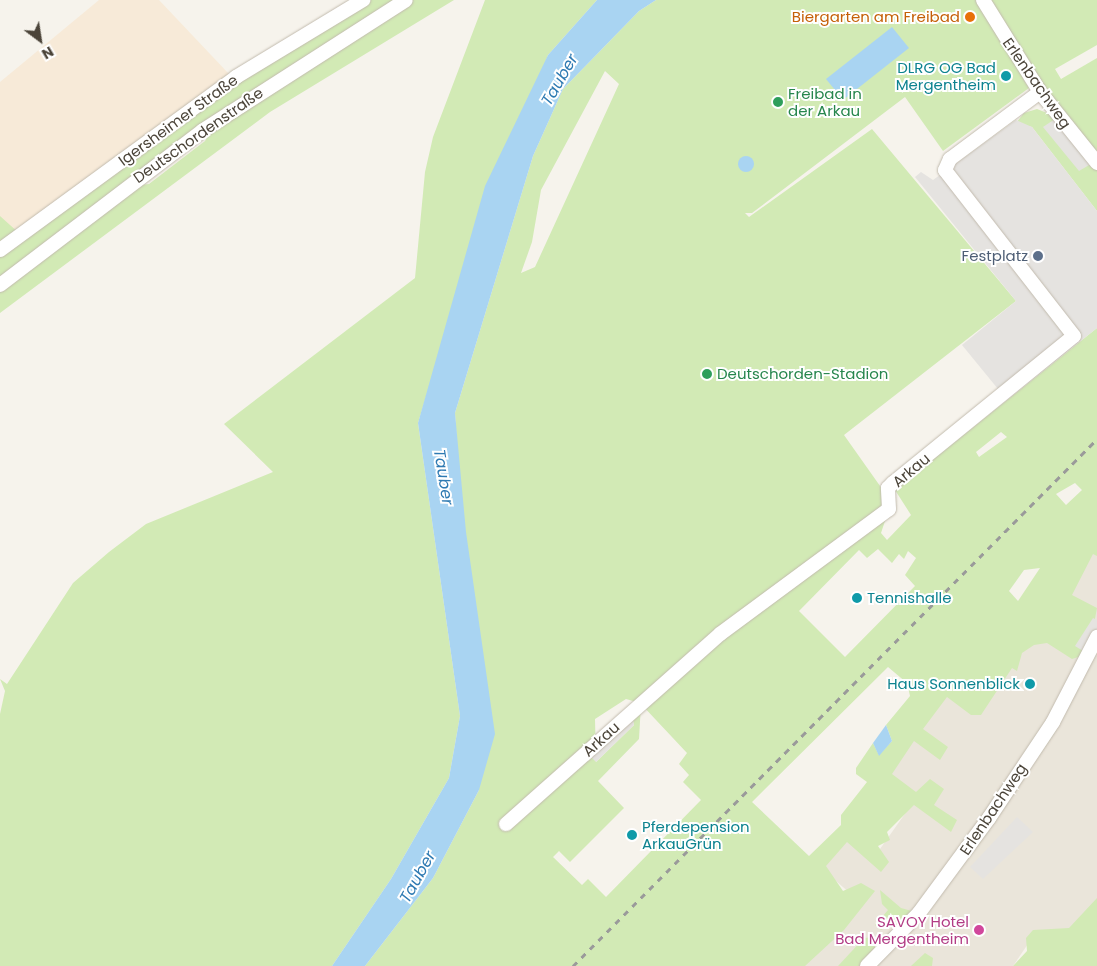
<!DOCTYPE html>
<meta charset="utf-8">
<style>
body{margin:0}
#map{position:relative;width:1097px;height:966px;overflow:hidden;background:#f6f3ec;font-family:Poppins,sans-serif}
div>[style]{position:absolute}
.residential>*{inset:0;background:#eae5da}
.commercial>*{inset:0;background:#f7ead8}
.green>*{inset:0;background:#d2eab5}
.parking>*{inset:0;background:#e5e3e0}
.water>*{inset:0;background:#a9d4f2}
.round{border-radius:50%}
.roads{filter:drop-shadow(0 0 1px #c2bbae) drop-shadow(0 0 1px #c2bbae)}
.minor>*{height:14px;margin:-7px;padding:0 7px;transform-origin:7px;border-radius:7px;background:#fff}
.rail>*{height:3px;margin-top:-1.5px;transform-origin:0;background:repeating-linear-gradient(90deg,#9a9a9a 0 6px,transparent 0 12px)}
.dots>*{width:14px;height:14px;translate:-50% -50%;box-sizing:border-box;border:2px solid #fff;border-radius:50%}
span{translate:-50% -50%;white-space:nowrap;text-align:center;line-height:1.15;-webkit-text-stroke:4px #fff;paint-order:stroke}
.food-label{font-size:15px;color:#c56008}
.right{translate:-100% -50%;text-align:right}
.culture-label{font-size:15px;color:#0d838f}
.left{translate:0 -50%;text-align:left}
.street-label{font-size:15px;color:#4b4439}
.leisure-label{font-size:15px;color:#27864d}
.service-label{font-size:15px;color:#4e5e75}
.hotel-label{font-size:15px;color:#b23c85}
.water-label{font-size:16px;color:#2e7ab2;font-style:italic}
.north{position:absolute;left:15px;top:15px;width:50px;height:50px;-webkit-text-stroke:4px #fff;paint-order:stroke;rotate:149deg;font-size:14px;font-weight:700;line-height:20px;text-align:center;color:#4b4439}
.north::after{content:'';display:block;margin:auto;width:18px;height:22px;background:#4b4439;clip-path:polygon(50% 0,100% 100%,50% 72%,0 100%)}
</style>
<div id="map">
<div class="residential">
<i style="clip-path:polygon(1097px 492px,1097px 923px,1032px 938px,1013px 966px,795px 966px,858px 900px,822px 869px,846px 836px,875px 856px,914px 801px,882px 776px,942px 687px,978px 709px,1057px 543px)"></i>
</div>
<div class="commercial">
<i style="clip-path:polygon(99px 0,159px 0,229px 74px,14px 234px,0 220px,0 82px)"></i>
</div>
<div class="green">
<i style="clip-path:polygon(evenodd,363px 0,454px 0,270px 112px,0 313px,0 216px,20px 234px,236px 77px,363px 0,217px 121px,205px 141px,149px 184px,125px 187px,217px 121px)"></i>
<i style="clip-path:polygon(485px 0,597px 0,548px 55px,441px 347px,418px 423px,460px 716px,449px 778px,391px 879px,332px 966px,0 966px,0 714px,5px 691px,0 679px,7px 684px,73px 583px,109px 552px,146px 524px,273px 472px,224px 424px,415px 278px,425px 172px,433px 137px)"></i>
<i style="clip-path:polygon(evenodd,656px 0,976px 0,1029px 88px,943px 151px,905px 97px,752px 213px,745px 213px,749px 217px,872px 129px,1016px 301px,844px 435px,885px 493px,889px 509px,881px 533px,887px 540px,911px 515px,895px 490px,1097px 328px,1097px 556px,1093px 554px,1072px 595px,1097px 608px,1088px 654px,1072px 659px,1047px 643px,1034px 645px,1022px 653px,1017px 671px,1012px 668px,981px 715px,971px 715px,947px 697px,923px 729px,948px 747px,940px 760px,914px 741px,892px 774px,916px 792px,930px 779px,944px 789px,934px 805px,957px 820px,951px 832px,914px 805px,887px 832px,890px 840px,878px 846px,889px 862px,881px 872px,847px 842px,826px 866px,843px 891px,861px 883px,875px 891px,844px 930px,805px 966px,365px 966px,433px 878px,479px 790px,455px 413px,533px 156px,563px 89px,639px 11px,656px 0,605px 71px,619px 84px,535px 267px,521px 273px,532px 242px,541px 190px,605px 71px,656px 0,1001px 432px,1007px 437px,979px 457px,976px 452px,1001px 432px,656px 0,1075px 483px,1082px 490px,1066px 505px,1056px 494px,1075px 483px,656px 0,878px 549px,892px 563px,899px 554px,904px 559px,908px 551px,916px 558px,905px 575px,915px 586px,845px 657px,799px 611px,859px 550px,867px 558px,878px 549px,656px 0,1040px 568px,1018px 601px,1009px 591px,1024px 570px,1040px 568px,656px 0,888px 667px,907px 683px,910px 696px,886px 725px,892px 741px,879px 755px,873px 743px,856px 768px,856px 774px,867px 782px,841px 815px,841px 825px,809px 856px,752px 802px,888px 667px,656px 0,626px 699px,640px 703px,631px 711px,634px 725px,596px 762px,595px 719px,626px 699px,656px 0,641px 704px,687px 753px,679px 764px,689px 775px,683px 782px,701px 800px,606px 897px,588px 879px,582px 885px,553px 857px,559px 851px,570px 862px,624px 808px,598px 781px,639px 739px,641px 704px)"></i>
<i style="clip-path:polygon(983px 0,1097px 0,1097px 45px,1055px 69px,1061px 79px,1097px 58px,1097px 211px,1032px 127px,1016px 123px,1024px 113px,1037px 109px,1057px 117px)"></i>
<i style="clip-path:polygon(880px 890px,901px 908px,919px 913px,904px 927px,887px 922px,888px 927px,881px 930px,875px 925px,888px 910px,882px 904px)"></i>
<i style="clip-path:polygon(1097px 898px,1097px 966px,1013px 966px,1027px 951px,1026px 938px,1033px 930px,1069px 928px)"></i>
<i style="clip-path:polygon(875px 937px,884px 947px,867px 966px,838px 966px,864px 938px)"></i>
<i style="clip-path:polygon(925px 953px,933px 958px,932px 966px,911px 966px)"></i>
</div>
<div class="parking">
<i style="clip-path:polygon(1058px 117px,1096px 161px,1079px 171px,1043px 127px)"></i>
<i style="clip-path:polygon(1016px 120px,1032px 127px,1097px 211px,1097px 328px,1007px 400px,962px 345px,1016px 301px,915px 177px,921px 172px,933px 180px)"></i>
<i style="clip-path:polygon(1093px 618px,1097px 620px,1097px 637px,1088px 654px,1075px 646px)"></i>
<i style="clip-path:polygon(631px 711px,634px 725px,596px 762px,586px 752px)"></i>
<i style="clip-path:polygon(1017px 817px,1033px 832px,983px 879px,970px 867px)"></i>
</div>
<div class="water">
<i style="clip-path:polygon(597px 0,656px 0,639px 11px,563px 89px,533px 156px,455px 413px,466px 532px,495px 734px,479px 790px,433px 878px,365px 966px,332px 966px,391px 879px,449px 778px,460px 716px,418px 423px,485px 186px,548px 55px)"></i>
<i style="clip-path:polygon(892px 27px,909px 48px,843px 100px,826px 79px)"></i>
<i class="round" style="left:738px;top:156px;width:16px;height:16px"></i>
<i style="clip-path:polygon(886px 725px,892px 741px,879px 756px,873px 743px)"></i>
</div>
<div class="roads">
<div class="minor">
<i style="left:983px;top:0;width:108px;rotate:58.2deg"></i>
<i style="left:1040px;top:92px;width:91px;rotate:51.2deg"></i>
<i style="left:0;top:250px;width:293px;rotate:-36.2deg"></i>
<i style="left:236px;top:77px;width:149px;rotate:-31.2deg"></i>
<i style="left:0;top:285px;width:254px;rotate:-37.3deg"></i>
<i style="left:202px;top:131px;width:242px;rotate:-32.7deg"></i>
<i style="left:506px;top:824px;width:286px;rotate:-41.6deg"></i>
<i style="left:720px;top:634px;width:210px;rotate:-36.5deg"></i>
<i style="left:889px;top:509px;width:21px;rotate:-93deg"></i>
<i style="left:888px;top:488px;width:7px;rotate:-45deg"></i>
<i style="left:893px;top:483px;width:233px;rotate:-39.1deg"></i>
<i style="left:1074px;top:336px;width:210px;rotate:-127.9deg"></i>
<i style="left:945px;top:170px;width:12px;rotate:-66deg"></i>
<i style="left:950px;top:159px;width:112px;rotate:-36.7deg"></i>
<i style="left:867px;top:966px;width:74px;rotate:-45.5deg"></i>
<i style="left:919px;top:913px;width:118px;rotate:-53.6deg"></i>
<i style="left:989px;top:818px;width:115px;rotate:-56.3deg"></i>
<i style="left:1053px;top:722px;width:96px;rotate:-62.6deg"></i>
</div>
</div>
<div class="rail">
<i style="left:573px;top:966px;width:743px;rotate:-45.16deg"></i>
</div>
<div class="dots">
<i style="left:970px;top:17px;background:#e8710a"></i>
<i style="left:1006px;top:76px;background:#0f9aa8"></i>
<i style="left:778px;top:102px;background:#2e9e5b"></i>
<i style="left:1038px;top:256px;background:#5c6f8a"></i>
<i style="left:707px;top:374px;background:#2e9e5b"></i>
<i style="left:857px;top:598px;background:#0f9aa8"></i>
<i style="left:1030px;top:684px;background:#0f9aa8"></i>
<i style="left:632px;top:835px;background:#0f9aa8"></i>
<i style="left:979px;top:930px;background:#d1479c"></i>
</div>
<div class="food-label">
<span class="right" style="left:960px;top:17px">Biergarten am Freibad</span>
</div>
<div class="culture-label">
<span class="right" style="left:996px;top:76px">DLRG OG Bad<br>Mergentheim</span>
<span class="left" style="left:867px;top:598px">Tennishalle</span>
<span class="right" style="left:1020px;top:684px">Haus Sonnenblick</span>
<span class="left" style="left:642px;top:835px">Pferdepension<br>ArkauGrün</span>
</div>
<div class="street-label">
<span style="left:1037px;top:83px;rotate:55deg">Erlenbachweg</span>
<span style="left:178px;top:120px;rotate:-36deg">Igersheimer Straße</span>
<span style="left:198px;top:135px;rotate:-35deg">Deutschordenstraße</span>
<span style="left:911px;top:470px;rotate:-40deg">Arkau</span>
<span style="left:601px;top:739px;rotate:-42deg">Arkau</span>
<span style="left:993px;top:809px;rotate:-56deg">Erlenbachweg</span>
</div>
<div class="leisure-label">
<span class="left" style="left:788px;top:102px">Freibad in<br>der Arkau</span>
<span class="left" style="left:717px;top:374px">Deutschorden-Stadion</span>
</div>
<div class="service-label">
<span class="right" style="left:1028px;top:256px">Festplatz</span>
</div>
<div class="hotel-label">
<span class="right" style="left:969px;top:930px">SAVOY Hotel<br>Bad Mergentheim</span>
</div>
<div class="water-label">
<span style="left:560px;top:80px;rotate:-60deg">Tauber</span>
<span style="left:443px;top:477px;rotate:81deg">Tauber</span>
<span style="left:418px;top:877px;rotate:-61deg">Tauber</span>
</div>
<div class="north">N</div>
</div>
